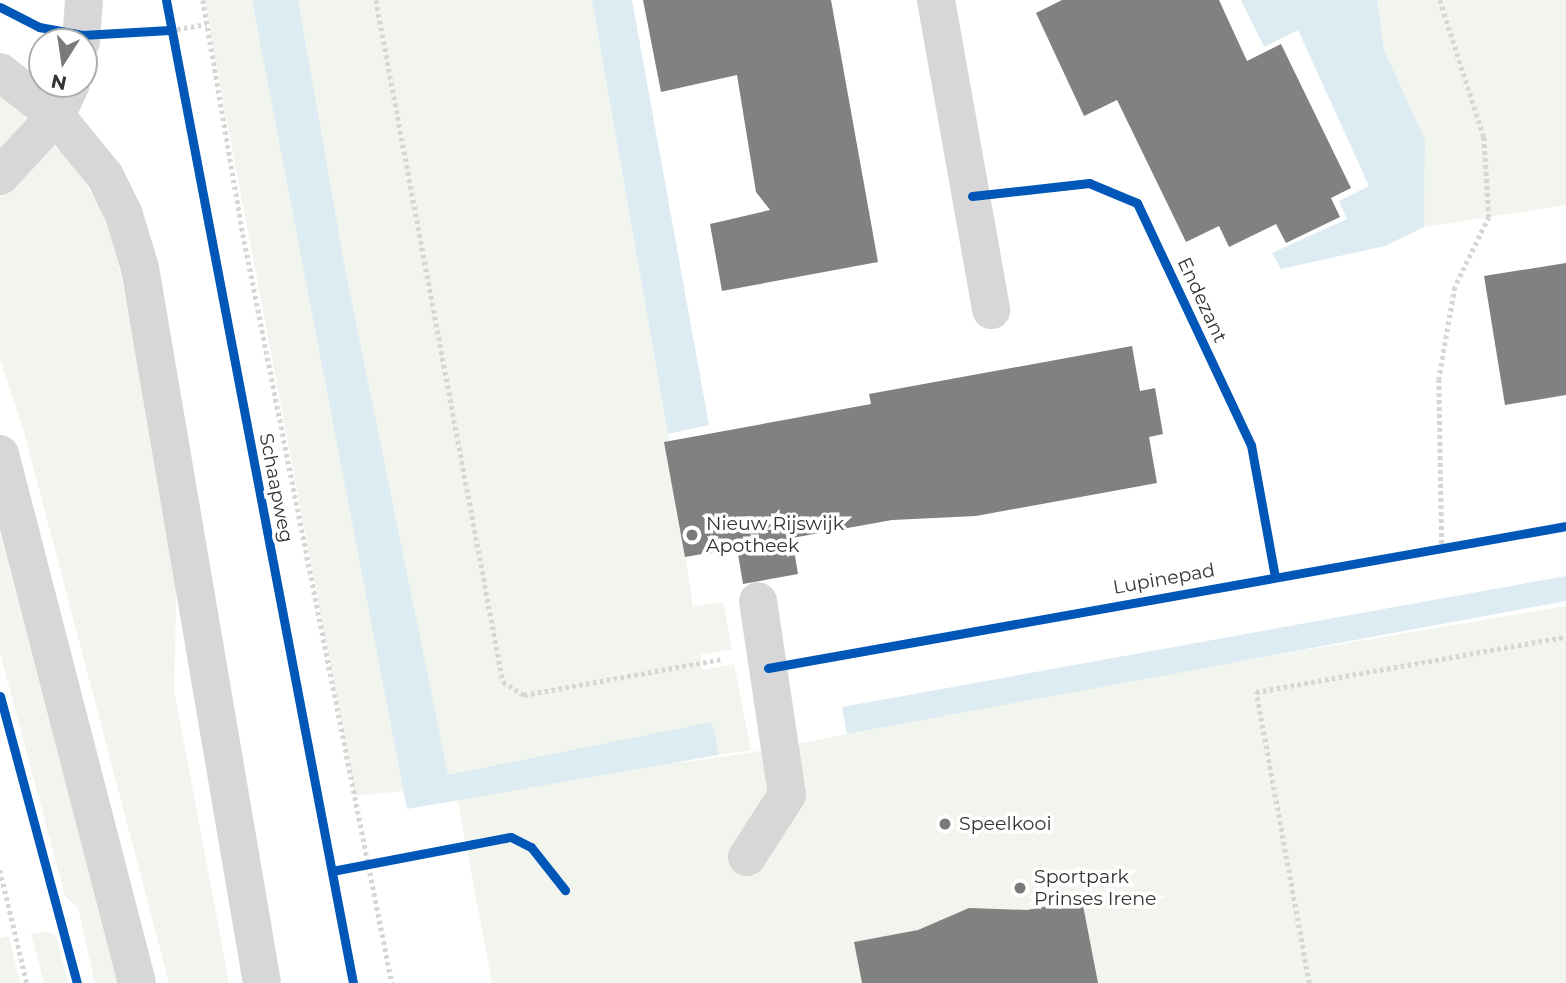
<!DOCTYPE html>
<style>
body{margin:0}
#map{position:relative;width:1566px;height:983px;overflow:hidden;background:#fff;font-family:Montserrat,sans-serif}
div>[style]{position:absolute}
.green>*{inset:0;background:#f1f5ed}
.water>*{inset:0;background:#ddebf3}
.building>*{inset:0;background:#818181}
.path>*{height:4.5px;margin-top:-2.25px;transform-origin:0;background:repeating-linear-gradient(90deg,#d6d6d6 0 3.5px,transparent 0 7px)}
.minor>*{height:38px;margin:-19px;padding:0 19px;transform-origin:19px;border-radius:19px;background:#d7d7d7}
.cycleway>*{height:9px;margin:-4.5px;padding:0 4.5px;transform-origin:4.5px;border-radius:4.5px;background:#0057b8}
.dots>*{width:19px;height:19px;translate:-50% -50%;box-sizing:border-box;border:4px solid #fff;border-radius:50%}
span{translate:-50% -50%;white-space:nowrap;text-align:center;line-height:1.15;-webkit-text-stroke:7px #fff;paint-order:stroke}
.street-label{font-size:19px;color:#333}
.poi-label{font-size:19px;color:#333}
.left{translate:0 -50%;text-align:left}
.north{position:absolute;left:28px;top:28px;width:70px;height:70px;box-sizing:border-box;background:#fff;border:2px solid #adadad;border-radius:50%;rotate:192deg;font-size:19px;font-weight:700;line-height:28px;text-align:center;color:#333}
.north::after{content:'';display:block;margin:auto;width:24px;height:32px;background:#7a7a7a;clip-path:polygon(50% 0,100% 100%,50% 72%,0 100%)}
</style>
<div id="map">
<div class="green">
<i style="clip-path:polygon(204px 0,592px 0,668px 434px,693px 607px,723px 602px,732px 649px,701px 655px,702px 670px,734px 664px,751px 750px,719px 755px,712px 722px,422px 789px,355px 796px)"></i>
<i style="clip-path:polygon(1377px 0,1566px 0,1566px 205px,1424px 227px,1425px 140px,1384px 50px)"></i>
<i style="clip-path:polygon(0 95px,29px 115px,14px 147px,0 156px)"></i>
<i style="clip-path:polygon(54px 146px,72px 163px,99px 205px,115px 244px,177px 568px,174px 690px,229px 983px,169px 983px,24px 432px,0 359px,0 196px)"></i>
<i style="clip-path:polygon(0 534px,120px 983px,95px 983px,78px 908px,65px 896px,0 653px)"></i>
<i style="clip-path:polygon(1566px 606px,1566px 983px,492px 983px,456px 792px,743px 754px,1152px 676px)"></i>
<i style="clip-path:polygon(48px 932px,56px 936px,68px 983px,44px 983px,31px 933px)"></i>
<i style="clip-path:polygon(9px 936px,20px 983px,0 983px,0 938px)"></i>
</div>
<div class="water">
<i style="clip-path:polygon(252px 0,298px 0,346px 274px,448px 775px,712px 722px,719px 755px,407px 809px)"></i>
<i style="clip-path:polygon(592px 0,632px 0,709px 425px,668px 434px)"></i>
<i style="clip-path:polygon(1241px 0,1377px 0,1384px 50px,1425px 140px,1424px 227px,1385px 246px,1281px 269px,1272px 253px,1347px 219px,1339px 201px,1369px 186px,1298px 30px,1264px 47px)"></i>
<i style="clip-path:polygon(1566px 576px,1566px 601px,847px 734px,842px 707px)"></i>
</div>
<div class="building">
<i style="clip-path:polygon(643px 0,831px 0,878px 262px,722px 291px,710px 224px,770px 210px,756px 192px,737px 75px,661px 92px)"></i>
<i style="clip-path:polygon(1062px 0,1219px 0,1247px 61px,1281px 44px,1351px 188px,1331px 198px,1340px 217px,1286px 243px,1276px 224px,1229px 247px,1219px 226px,1186px 242px,1117px 100px,1084px 116px,1036px 13px)"></i>
<i style="clip-path:polygon(1566px 263px,1566px 395px,1505px 405px,1484px 276px)"></i>
<i style="clip-path:polygon(1132px 346px,1140px 391px,1155px 388px,1163px 434px,1149px 437px,1157px 483px,976px 516px,892px 520px,792px 538px,798px 574px,743px 584px,737px 548px,685px 557px,664px 442px,871px 404px,869px 394px)"></i>
<i style="clip-path:polygon(1082px 900px,1098px 983px,862px 983px,854px 942px,918px 930px,969px 908px,1027px 910px)"></i>
</div>
<div class="path">
<i style="left:203px;top:0;width:237px;rotate:80.3deg"></i>
<i style="left:243px;top:234px;width:764px;rotate:78.75deg"></i>
<i style="left:376px;top:0;width:694px;rotate:79.45deg"></i>
<i style="left:503px;top:682px;width:25px;rotate:32deg"></i>
<i style="left:524px;top:695px;width:202px;rotate:-10.3deg"></i>
<i style="left:1440px;top:0;width:144px;rotate:72.2deg"></i>
<i style="left:1484px;top:137px;width:80px;rotate:86.4deg"></i>
<i style="left:1489px;top:217px;width:78px;rotate:115.9deg"></i>
<i style="left:1455px;top:287px;width:93px;rotate:99.9deg"></i>
<i style="left:1439px;top:379px;width:167px;rotate:89deg"></i>
<i style="left:170px;top:30px;width:37px;rotate:-9deg"></i>
<i style="left:0;top:870px;width:116px;rotate:76.6deg"></i>
<i style="left:1309px;top:983px;width:296px;rotate:-100.3deg"></i>
<i style="left:1256px;top:692px;width:315px;rotate:-10.1deg"></i>
</div>
<div class="minor">
<i style="left:936px;top:0;width:315px;rotate:79.9deg"></i>
<i style="left:81px;top:42px;width:42px;rotate:-85.9deg"></i>
<i style="left:0;top:72px;width:71px;rotate:38.2deg"></i>
<i style="left:56px;top:116px;width:77px;rotate:50.8deg"></i>
<i style="left:105px;top:176px;width:43px;rotate:64deg"></i>
<i style="left:124px;top:215px;width:55px;rotate:73.2deg"></i>
<i style="left:140px;top:268px;width:725px;rotate:80.32deg"></i>
<i style="left:0;top:176px;width:82px;rotate:-47deg"></i>
<i style="left:56px;top:116px;width:35px;rotate:-65deg"></i>
<i style="left:0;top:454px;width:546px;rotate:75.48deg"></i>
<i style="left:747px;top:857px;width:74px;rotate:-57.2deg"></i>
<i style="left:787px;top:795px;width:196px;rotate:-98.5deg"></i>
</div>
<div class="cycleway">
<i style="left:166px;top:0;width:1001px;rotate:79.23deg"></i>
<i style="left:0;top:7px;width:44px;rotate:27.1deg"></i>
<i style="left:39px;top:27px;width:44px;rotate:10.5deg"></i>
<i style="left:82px;top:35px;width:88px;rotate:-3.3deg"></i>
<i style="left:972px;top:196px;width:118px;rotate:-6.3deg"></i>
<i style="left:1089px;top:183px;width:52px;rotate:22.6deg"></i>
<i style="left:1137px;top:203px;width:268px;rotate:64.8deg"></i>
<i style="left:1251px;top:445px;width:134px;rotate:79.7deg"></i>
<i style="left:768px;top:668px;width:811px;rotate:-10.09deg"></i>
<i style="left:0;top:696px;width:297px;rotate:75deg"></i>
<i style="left:332px;top:871px;width:182px;rotate:-10.8deg"></i>
<i style="left:511px;top:837px;width:22px;rotate:27deg"></i>
<i style="left:531px;top:847px;width:55px;rotate:51.7deg"></i>
</div>
<div class="dots">
<i style="left:692px;top:535px;background:#7a7a7a"></i>
<i style="left:945px;top:824px;background:#7a7a7a"></i>
<i style="left:1020px;top:888px;background:#7a7a7a"></i>
</div>
<div class="street-label">
<span style="left:1202px;top:300px;rotate:65deg">Endezant</span>
<span style="left:276px;top:488px;rotate:79deg">Schaapweg</span>
<span style="left:1164px;top:579px;rotate:-10deg">Lupinepad</span>
</div>
<div class="poi-label">
<span class="left" style="left:706px;top:535px">Nieuw Rijswijk<br>Apotheek</span>
<span class="left" style="left:959px;top:824px">Speelkooi</span>
<span class="left" style="left:1034px;top:888px">Sportpark<br>Prinses Irene</span>
</div>
<div class="north">N</div>
</div>
